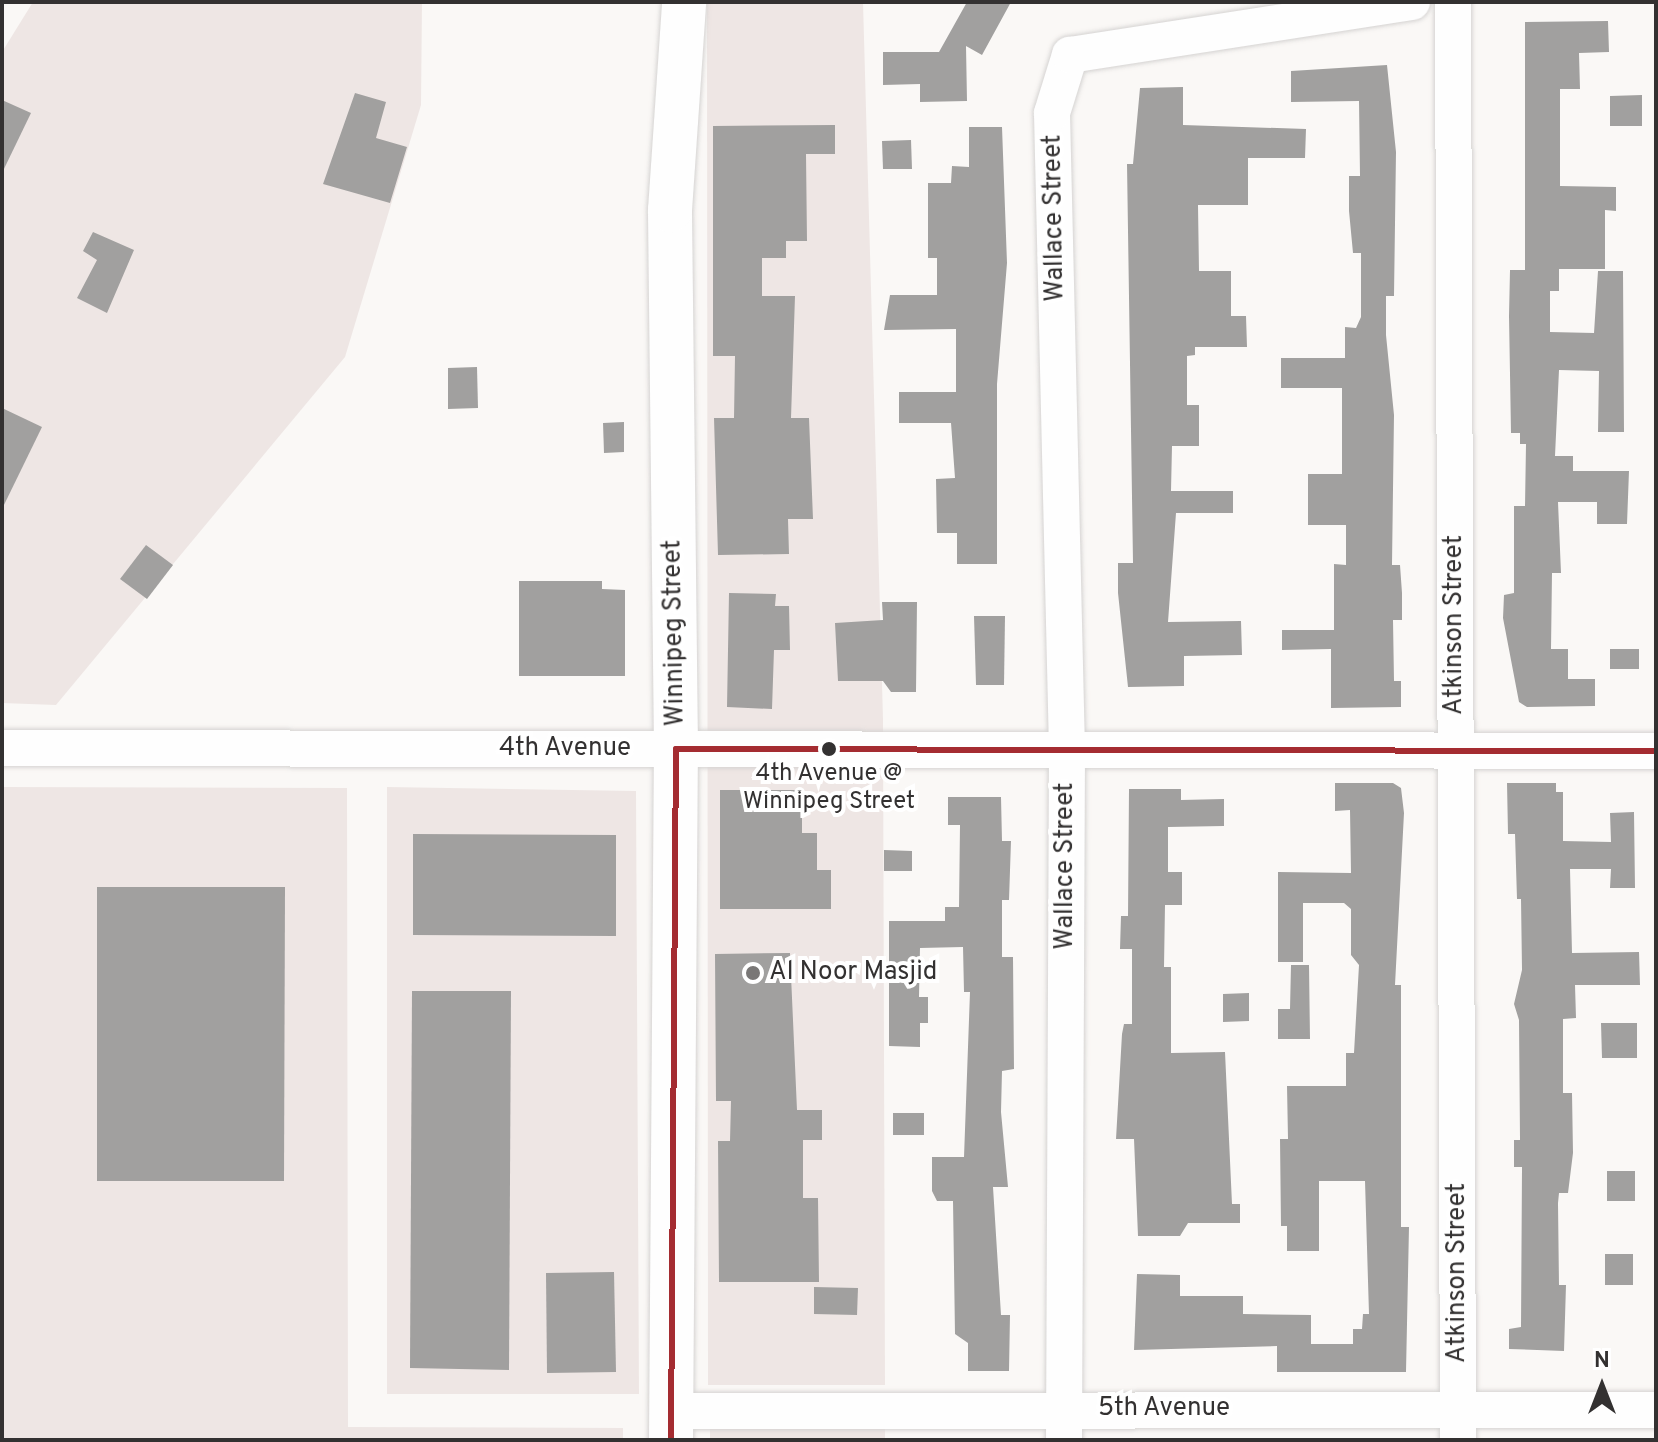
<!DOCTYPE html>
<style>
body{margin:0}
#map{position:relative;width:1658px;height:1442px;overflow:hidden;background:#faf8f6;font-family:Overpass,sans-serif}
div>[style]{position:absolute}
.built>*{inset:0;background:#eee6e4}
.building>*{inset:0;background:#a1a09f}
.roads{filter:drop-shadow(0 0 2px #d5d3d2) drop-shadow(0 0 2px #d5d3d2)}
.minor>*{height:36px;margin:-18px;padding:0 18px;transform-origin:18px;border-radius:18px;background:#fefefe}
.major>*{height:44px;margin:-22px;padding:0 22px;transform-origin:22px;border-radius:22px;background:#fefefe}
.bus-1>*{height:6px;margin:-3px;padding:0 3px;transform-origin:3px;border-radius:3px;background:#a42c31}
.dots>*{width:22px;height:22px;translate:-50% -50%;box-sizing:border-box;border:4px solid #fff;border-radius:50%}
span{translate:-50% -50%;white-space:nowrap;text-align:center;line-height:1.15;-webkit-text-stroke:8px #fff;paint-order:stroke}
.bus-label{font-size:24px;color:#333131}
.street-label{font-size:26px;color:#333131}
.poi-label{font-size:26px;color:#333131}
.left{translate:0 -50%;text-align:left}
.frame{position:absolute;inset:0;border:4px solid #333131;pointer-events:none}
.north{position:absolute;left:1562px;top:1346px;width:80px;height:80px;-webkit-text-stroke:6px #fff;paint-order:stroke;rotate:0deg;font-size:22px;font-weight:700;line-height:32px;text-align:center;color:#333131}
.north::after{content:'';display:block;margin:auto;width:28px;height:36px;background:#333131;clip-path:polygon(50% 0,100% 100%,50% 72%,0 100%)}
</style>
<div id="map">
<div class="built">
<i style="clip-path:polygon(33px 2px,422px 2px,421px 105px,345px 357px,56px 705px,2px 703px,2px 52px)"></i>
<i style="clip-path:polygon(707px 2px,863px 2px,883px 719px,885px 1385px,708px 1385px)"></i>
<i style="clip-path:polygon(2px 787px,347px 788px,348px 1427px,623px 1428px,623px 1440px,2px 1440px)"></i>
<i style="clip-path:polygon(387px 787px,636px 791px,639px 1394px,387px 1394px)"></i>
<i style="clip-path:polygon(710px 1422px,885px 1422px,885px 1440px,710px 1440px)"></i>
</div>
<div class="building">
<i style="clip-path:polygon(967px 2px,1011px 2px,982px 55px,966px 46px,967px 101px,920px 102px,920px 84px,883px 85px,883px 52px,939px 52px)"></i>
<i style="clip-path:polygon(1608px 21px,1609px 52px,1579px 53px,1580px 89px,1560px 89px,1560px 186px,1616px 187px,1616px 211px,1605px 210px,1605px 269px,1559px 269px,1559px 291px,1550px 291px,1550px 332px,1594px 333px,1598px 271px,1623px 271px,1624px 432px,1598px 432px,1599px 371px,1559px 370px,1555px 456px,1573px 456px,1573px 471px,1629px 471px,1627px 524px,1597px 524px,1597px 502px,1558px 502px,1561px 573px,1552px 573px,1551px 649px,1568px 649px,1568px 679px,1595px 679px,1595px 706px,1527px 707px,1519px 702px,1503px 618px,1504px 595px,1514px 593px,1514px 506px,1525px 506px,1526px 444px,1520px 444px,1520px 433px,1511px 433px,1509px 316px,1510px 270px,1525px 270px,1525px 22px)"></i>
<i style="clip-path:polygon(1387px 65px,1396px 152px,1394px 296px,1386px 296px,1386px 335px,1394px 415px,1392px 565px,1400px 565px,1402px 593px,1402px 620px,1393px 620px,1394px 681px,1401px 681px,1401px 707px,1331px 708px,1331px 649px,1282px 650px,1282px 630px,1334px 630px,1334px 564px,1346px 565px,1346px 525px,1308px 525px,1308px 474px,1342px 474px,1342px 388px,1281px 388px,1281px 358px,1345px 358px,1345px 327px,1356px 328px,1361px 317px,1361px 253px,1353px 253px,1349px 211px,1349px 176px,1360px 176px,1359px 101px,1291px 102px,1291px 71px)"></i>
<i style="clip-path:polygon(1183px 87px,1183px 125px,1306px 129px,1305px 158px,1248px 158px,1248px 205px,1198px 205px,1199px 271px,1231px 271px,1231px 316px,1246px 316px,1247px 347px,1195px 347px,1195px 355px,1187px 356px,1187px 405px,1199px 405px,1199px 446px,1172px 446px,1171px 491px,1233px 491px,1233px 513px,1176px 513px,1168px 622px,1241px 621px,1242px 655px,1184px 656px,1184px 686px,1128px 687px,1118px 593px,1118px 563px,1133px 563px,1127px 164px,1133px 164px,1140px 88px)"></i>
<i style="clip-path:polygon(355px 93px,386px 102px,376px 138px,407px 147px,390px 203px,323px 184px)"></i>
<i style="clip-path:polygon(1642px 95px,1642px 126px,1610px 126px,1610px 96px)"></i>
<i style="clip-path:polygon(2px 100px,31px 113px,2px 173px)"></i>
<i style="clip-path:polygon(835px 125px,835px 154px,806px 154px,807px 241px,786px 241px,786px 258px,762px 258px,762px 296px,795px 296px,791px 418px,809px 418px,813px 519px,788px 519px,789px 554px,718px 555px,714px 418px,734px 418px,735px 356px,713px 356px,713px 126px)"></i>
<i style="clip-path:polygon(969px 127px,1002px 127px,1007px 263px,997px 384px,997px 564px,957px 564px,957px 533px,937px 533px,936px 479px,955px 478px,951px 423px,899px 423px,899px 392px,956px 392px,956px 329px,884px 330px,890px 295px,937px 295px,937px 258px,928px 258px,928px 183px,951px 183px,952px 166px,969px 167px)"></i>
<i style="clip-path:polygon(911px 140px,912px 169px,883px 169px,882px 141px)"></i>
<i style="clip-path:polygon(93px 232px,134px 250px,107px 313px,77px 298px,97px 260px,83px 251px)"></i>
<i style="clip-path:polygon(477px 367px,478px 408px,448px 409px,448px 368px)"></i>
<i style="clip-path:polygon(2px 408px,42px 427px,2px 509px)"></i>
<i style="clip-path:polygon(624px 422px,624px 452px,604px 453px,603px 423px)"></i>
<i style="clip-path:polygon(146px 545px,173px 565px,147px 599px,120px 579px)"></i>
<i style="clip-path:polygon(519px 581px,602px 581px,602px 589px,625px 590px,625px 676px,519px 676px)"></i>
<i style="clip-path:polygon(729px 593px,776px 594px,775px 606px,789px 606px,790px 650px,774px 650px,772px 709px,727px 707px)"></i>
<i style="clip-path:polygon(882px 602px,917px 602px,916px 692px,891px 692px,883px 681px,838px 681px,835px 623px,883px 620px)"></i>
<i style="clip-path:polygon(974px 616px,1005px 616px,1004px 685px,976px 685px)"></i>
<i style="clip-path:polygon(1610px 649px,1639px 649px,1639px 669px,1610px 669px)"></i>
<i style="clip-path:polygon(1335px 783px,1393px 783px,1401px 788px,1404px 813px,1395px 985px,1401px 985px,1401px 1227px,1409px 1227px,1406px 1372px,1277px 1372px,1277px 1346px,1134px 1350px,1137px 1274px,1180px 1275px,1180px 1296px,1243px 1296px,1243px 1314px,1311px 1315px,1311px 1344px,1353px 1344px,1353px 1329px,1362px 1329px,1363px 1314px,1369px 1314px,1365px 1181px,1319px 1181px,1319px 1251px,1287px 1251px,1287px 1226px,1281px 1226px,1280px 1139px,1288px 1139px,1287px 1086px,1346px 1086px,1346px 1053px,1354px 1053px,1359px 965px,1351px 955px,1351px 909px,1344px 903px,1303px 903px,1303px 962px,1278px 962px,1278px 872px,1351px 873px,1350px 810px,1335px 811px)"></i>
<i style="clip-path:polygon(1507px 783px,1556px 783px,1556px 792px,1563px 792px,1563px 841px,1611px 842px,1610px 813px,1634px 812px,1635px 888px,1610px 888px,1611px 869px,1570px 869px,1572px 953px,1639px 952px,1640px 985px,1575px 985px,1576px 1018px,1563px 1019px,1563px 1093px,1572px 1093px,1573px 1153px,1568px 1193px,1559px 1193px,1558px 1203px,1559px 1285px,1566px 1285px,1564px 1351px,1509px 1349px,1509px 1329px,1521px 1327px,1522px 1167px,1514px 1167px,1514px 1140px,1520px 1140px,1519px 1020px,1514px 1004px,1522px 970px,1521px 899px,1517px 899px,1515px 834px,1508px 834px)"></i>
<i style="clip-path:polygon(1129px 789px,1181px 789px,1181px 800px,1224px 799px,1224px 826px,1168px 827px,1168px 872px,1182px 872px,1182px 905px,1165px 905px,1164px 967px,1171px 967px,1171px 1053px,1225px 1052px,1232px 1204px,1240px 1204px,1240px 1223px,1188px 1223px,1180px 1236px,1138px 1236px,1134px 1139px,1116px 1139px,1122px 1034px,1124px 1024px,1132px 1024px,1132px 949px,1120px 949px,1121px 916px,1128px 916px)"></i>
<i style="clip-path:polygon(720px 790px,802px 790px,802px 833px,817px 833px,817px 870px,831px 870px,831px 909px,720px 909px)"></i>
<i style="clip-path:polygon(948px 797px,1001px 797px,1002px 841px,1011px 841px,1009px 900px,1002px 900px,1002px 957px,1013px 957px,1014px 1069px,1002px 1071px,1001px 1112px,1008px 1187px,993px 1187px,1001px 1315px,1010px 1315px,1009px 1371px,968px 1371px,968px 1343px,955px 1334px,953px 1201px,937px 1201px,932px 1191px,932px 1157px,964px 1157px,970px 992px,964px 992px,963px 947px,920px 948px,919px 997px,928px 997px,928px 1023px,920px 1023px,920px 1047px,889px 1046px,889px 921px,945px 921px,945px 907px,959px 907px,960px 825px,948px 825px)"></i>
<i style="clip-path:polygon(413px 834px,616px 835px,616px 936px,413px 935px)"></i>
<i style="clip-path:polygon(884px 850px,912px 851px,912px 871px,884px 871px)"></i>
<i style="clip-path:polygon(97px 887px,285px 887px,284px 1181px,97px 1181px)"></i>
<i style="clip-path:polygon(790px 953px,797px 1110px,822px 1110px,822px 1140px,803px 1140px,803px 1198px,818px 1198px,819px 1282px,719px 1282px,718px 1141px,730px 1141px,731px 1101px,716px 1101px,715px 954px)"></i>
<i style="clip-path:polygon(1291px 965px,1309px 965px,1310px 1039px,1278px 1039px,1278px 1009px,1290px 1009px)"></i>
<i style="clip-path:polygon(412px 991px,511px 991px,509px 1370px,410px 1368px)"></i>
<i style="clip-path:polygon(1249px 993px,1249px 1021px,1223px 1022px,1223px 994px)"></i>
<i style="clip-path:polygon(1601px 1023px,1637px 1023px,1637px 1058px,1602px 1058px)"></i>
<i style="clip-path:polygon(893px 1113px,924px 1113px,924px 1135px,893px 1135px)"></i>
<i style="clip-path:polygon(1607px 1171px,1635px 1171px,1635px 1201px,1607px 1201px)"></i>
<i style="clip-path:polygon(1605px 1254px,1633px 1254px,1633px 1285px,1605px 1285px)"></i>
<i style="clip-path:polygon(614px 1272px,616px 1372px,547px 1373px,546px 1273px)"></i>
<i style="clip-path:polygon(814px 1287px,858px 1288px,857px 1315px,814px 1314px)"></i>
</div>
<div class="roads">
<div class="minor">
<i style="left:1453px;top:2px;width:1438px;rotate:89.8deg"></i>
<i style="left:2px;top:748px;width:1654px;rotate:0.1deg"></i>
<i style="left:671px;top:1411px;width:985px;rotate:-0.06deg"></i>
<i style="left:1064px;top:1440px;width:690px;rotate:-89.75deg"></i>
<i style="left:1067px;top:750px;width:637px;rotate:-91.35deg"></i>
<i style="left:1052px;top:113px;width:61px;rotate:-72.8deg"></i>
<i style="left:1070px;top:55px;width:346px;rotate:-8.8deg"></i>
</div>
<div class="major">
<i style="left:671px;top:1440px;width:691px;rotate:-89.59deg"></i>
<i style="left:676px;top:749px;width:539px;rotate:-90.64deg"></i>
<i style="left:670px;top:210px;width:208px;rotate:-86.1deg"></i>
</div>
</div>
<div class="bus-1">
<i style="left:671px;top:1440px;width:691px;rotate:-89.59deg"></i>
<i style="left:676px;top:749px;width:980px;rotate:0.12deg"></i>
</div>
<div class="dots">
<i style="left:829px;top:749px;background:#333131"></i>
<i style="left:753px;top:973px;background:#797776"></i>
</div>
<div class="bus-label">
<span style="left:829px;top:789px">4th Avenue @<br>Winnipeg Street</span>
</div>
<div class="street-label">
<span style="left:1055px;top:218px;rotate:-91deg">Wallace Street</span>
<span style="left:1455px;top:625px;rotate:-90deg">Atkinson Street</span>
<span style="left:675px;top:633px;rotate:-91deg">Winnipeg Street</span>
<span style="left:565px;top:749px">4th Avenue</span>
<span style="left:1066px;top:866px;rotate:-90deg">Wallace Street</span>
<span style="left:1458px;top:1273px;rotate:-90deg">Atkinson Street</span>
<span style="left:1164px;top:1409px">5th Avenue</span>
</div>
<div class="poi-label">
<span class="left" style="left:769px;top:973px">Al Noor Masjid</span>
</div>
<div class="frame"></div>
<div class="north">N</div>
</div>
